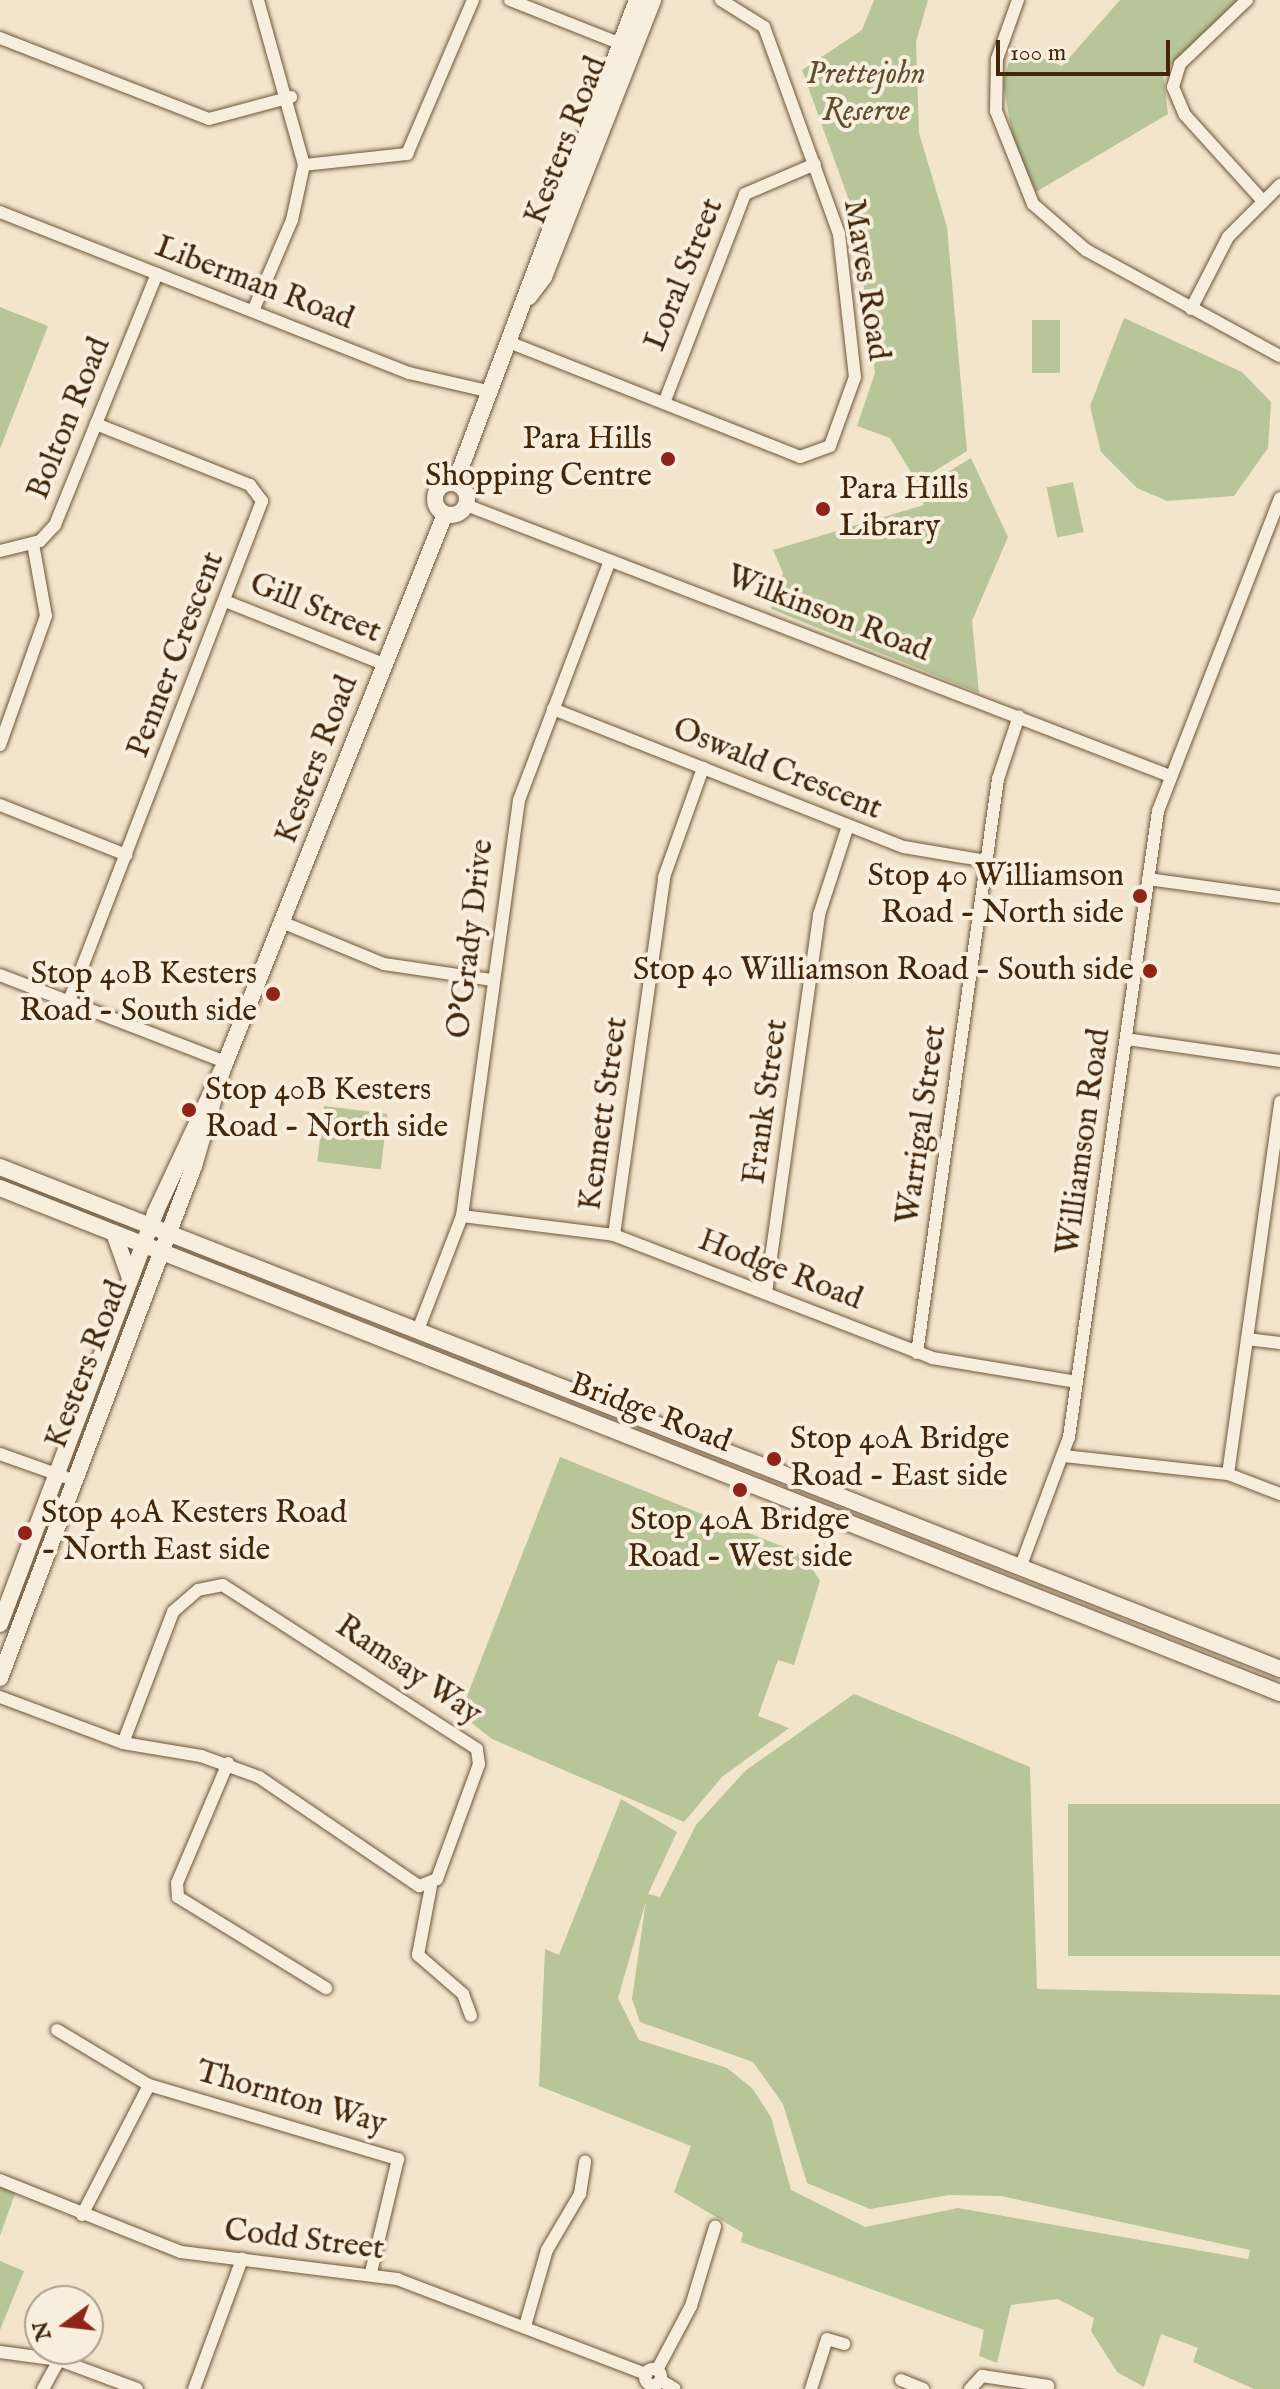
<!DOCTYPE html>
<html>
<head>
<meta charset="utf-8">
<style>
	body { margin:0 }
	#map { position:relative; width:1280px; height:2389px; overflow:hidden; background:#f2e5cc; font-family:"IM FELL English",serif }
	div>[style] { position:absolute }
	.green>* { inset:0; background:#b8c599; transform-origin:0 0 }
	.roads { filter:drop-shadow(0 0 2px #6e563a) drop-shadow(0 0 2px #6e563a) }
	.minor>* { height:12px; margin:-6px; padding:0 6px; transform-origin:6px; border-radius:6px; background:#f7eede }
	.minor>.ring { margin:-6px; padding:0; box-sizing:content-box; background:none; border:12px solid #f7eede; border-radius:50% }
	.secondary>* { height:16px; margin:-8px; padding:0 8px; transform-origin:8px; border-radius:8px; background:#f7eede }
	.secondary>.ring { margin:-8px; padding:0; box-sizing:content-box; background:none; border:16px solid #f7eede; border-radius:50% }
	.dots>* { width:22px; height:22px; translate:-50% -50%; box-sizing:border-box; border:4px solid #f7eede; border-radius:50% }
	span { translate:-50% -50%; white-space:nowrap; text-align:center; line-height:1.15; -webkit-text-stroke:8px #f7eede; paint-order:stroke }
	.park-label { font-size:32px; color:#604e2d; font-style:italic }
	.street-label { font-size:32px; color:#422709 }
	.poi-label { font-size:32px; color:#422709 }
	.right { translate:-100% -50%; text-align:right }
	.left { translate:0 -50%; text-align:left }
	.north { position:absolute; left:24px; top:2285px; width:80px; height:80px; box-sizing:border-box; background:#f7eede; border:2px solid #af9e89; border-radius:50%; rotate:255deg; font-size:22px; font-weight:700; line-height:32px; text-align:center; color:#422709 }
	.north::after { content:''; display:block; margin:auto; width:28px; height:36px; background:#8f2418; clip-path:polygon(50% 0,100% 100%,50% 72%,0 100%) }
	.scale { position:absolute; left:996px; top:40px; width:174px; height:36px; box-sizing:border-box; border:4px solid #422709; border-top:0; padding-left:10px; font-size:24px; line-height:28px; white-space:nowrap; color:#422709; -webkit-text-stroke:6px #f7eede; paint-order:stroke }
</style>
</head>
<body>
<div id="map">
	<div class="green">
		<i style="clip-path:polygon(874px 0,928px 0,916px 42px,919px 133px,947px 227px,967px 451px,917px 482px,890px 438px,857px 426px,875px 373px,855px 217px,802px 70px,862px 30px)"></i>
		<i style="clip-path:polygon(1120px 0,1241px 0,1163px 72px,1168px 114px,1036px 192px,1014px 145px,1003px 82px,1014px 46px,1062px 66px)"></i>
		<i style="clip-path:polygon(0 307px,48px 326px,0 449px)"></i>
		<i style="clip-path:polygon(1124px 318px,1242px 372px,1271px 402px,1268px 448px,1234px 496px,1167px 501px,1137px 488px,1101px 452px,1090px 406px)"></i>
		<i style="left:1032px;top:320px;width:28px;height:53px"></i>
		<i style="clip-path:polygon(971px 458px,1008px 537px,972px 621px,979px 693px,771px 609px,783px 573px,773px 550px,924px 505px,919px 490px)"></i>
		<i style="left:1073px;top:482px;width:51px;height:27px;rotate:78deg"></i>
		<i style="left:324px;top:1106px;width:64px;height:56px;rotate:7deg"></i>
		<i style="clip-path:polygon(560px 1457px,804px 1555px,820px 1581px,794px 1665px,778px 1660px,758px 1716px,789px 1728px,722px 1777px,684px 1822px,492px 1739px,460px 1714px)"></i>
		<i style="clip-path:polygon(evenodd,854px 1694px,1030px 1767px,1037px 1989px,1280px 1995px,1280px 2389px,1254px 2389px,1193px 2362px,1198px 2348px,1161px 2334px,1144px 2387px,1117px 2372px,1091px 2331px,1094px 2318px,1058px 2299px,1011px 2305px,997px 2363px,979px 2356px,984px 2330px,741px 2242px,743px 2233px,674px 2192px,691px 2146px,539px 2086px,545px 1949px,559px 1955px,621px 1799px,677px 1832px,648px 1894px,660px 1897px,696px 1825px,745px 1771px,854px 1694px,646px 1901px,632px 1999px,640px 2022px,753px 2062px,783px 2104px,807px 2183px,870px 2209px,949px 2195px,1001px 2196px,1250px 2250px,1248px 2259px,958px 2208px,865px 2227px,791px 2190px,771px 2117px,752px 2088px,727px 2068px,639px 2040px,618px 1998px,646px 1901px)"></i>
		<i style="left:1280px;top:1804px;width:152px;height:212px;rotate:90deg"></i>
		<i style="clip-path:polygon(0 2180px,17px 2188px,0 2236px)"></i>
		<i style="clip-path:polygon(0 2261px,24px 2271px,0 2330px)"></i>
	</div>
	<div class="roads">
		<div class="minor">
			<i style="left:510px;top:0;width:125px;rotate:21.6deg"></i>
			<i style="left:1018px;top:0;width:63px;rotate:109.6deg"></i>
			<i style="left:997px;top:59px;width:52px;rotate:91.1deg"></i>
			<i style="left:996px;top:111px;width:100px;rotate:68.3deg"></i>
			<i style="left:1033px;top:204px;width:70px;rotate:41deg"></i>
			<i style="left:1086px;top:250px;width:221px;rotate:28.7deg"></i>
			<i style="left:1247px;top:0;width:93px;rotate:136.3deg"></i>
			<i style="left:1180px;top:64px;width:24px;rotate:107deg"></i>
			<i style="left:1173px;top:87px;width:30px;rotate:67deg"></i>
			<i style="left:1185px;top:115px;width:116px;rotate:47.8deg"></i>
			<i style="left:0;top:38px;width:224px;rotate:21.2deg"></i>
			<i style="left:209px;top:119px;width:85px;rotate:-15deg"></i>
			<i style="left:304px;top:165px;width:104px;rotate:-6.1deg"></i>
			<i style="left:407px;top:154px;width:168px;rotate:-66.8deg"></i>
			<i style="left:0;top:212px;width:440px;rotate:21.5deg"></i>
			<i style="left:409px;top:373px;width:84px;rotate:13deg"></i>
			<i style="left:1191px;top:309px;width:81px;rotate:-62.8deg"></i>
			<i style="left:1228px;top:237px;width:74px;rotate:-45deg"></i>
			<i style="left:253px;top:311px;width:99px;rotate:-66.8deg"></i>
			<i style="left:292px;top:220px;width:56px;rotate:-77.7deg"></i>
			<i style="left:304px;top:165px;width:171px;rotate:-105.6deg"></i>
			<i style="left:511px;top:343px;width:311px;rotate:21.5deg"></i>
			<i style="left:800px;top:457px;width:32px;rotate:-20deg"></i>
			<i style="left:830px;top:446px;width:73px;rotate:-70.1deg"></i>
			<i style="left:855px;top:377px;width:144px;rotate:-96.4deg"></i>
			<i style="left:839px;top:234px;width:220px;rotate:-109.9deg"></i>
			<i style="left:764px;top:27px;width:51px;rotate:-147.9deg"></i>
			<i style="left:664px;top:403px;width:224px;rotate:-68.8deg"></i>
			<i style="left:745px;top:194px;width:76px;rotate:-23.2deg"></i>
			<i style="left:466px;top:505px;width:754px;rotate:21.05deg"></i>
			<i style="left:0;top:551px;width:41px;rotate:-14deg"></i>
			<i style="left:40px;top:541px;width:22px;rotate:-47deg"></i>
			<i style="left:55px;top:525px;width:271px;rotate:-67.9deg"></i>
			<i style="left:225px;top:601px;width:173px;rotate:21.7deg"></i>
			<i style="left:553px;top:709px;width:377px;rotate:21.5deg"></i>
			<i style="left:904px;top:847px;width:84px;rotate:9.6deg"></i>
			<i style="left:0;top:745px;width:137px;rotate:-70.4deg"></i>
			<i style="left:46px;top:616px;width:73px;rotate:-100.2deg"></i>
			<i style="left:0;top:805px;width:136px;rotate:21.6deg"></i>
			<i style="left:1148px;top:879px;width:133px;rotate:7.8deg"></i>
			<i style="left:284px;top:923px;width:108px;rotate:22.3deg"></i>
			<i style="left:384px;top:964px;width:110px;rotate:8.4deg"></i>
			<i style="left:0;top:975px;width:242px;rotate:21.1deg"></i>
			<i style="left:69px;top:1001px;width:536px;rotate:-68.89deg"></i>
			<i style="left:262px;top:501px;width:20px;rotate:-127deg"></i>
			<i style="left:250px;top:485px;width:166px;rotate:-158.4deg"></i>
			<i style="left:1126px;top:1039px;width:156px;rotate:8.1deg"></i>
			<i style="left:462px;top:1216px;width:153px;rotate:7.1deg"></i>
			<i style="left:614px;top:1235px;width:341px;rotate:21.1deg"></i>
			<i style="left:932px;top:1358px;width:147px;rotate:9.4deg"></i>
			<i style="left:614px;top:1235px;width:361px;rotate:-82deg"></i>
			<i style="left:664px;top:877px;width:116px;rotate:-70.3deg"></i>
			<i style="left:766px;top:1293px;width:382px;rotate:-82deg"></i>
			<i style="left:819px;top:915px;width:94px;rotate:-72deg"></i>
			<i style="left:418px;top:1330px;width:122px;rotate:-68.9deg"></i>
			<i style="left:462px;top:1216px;width:420px;rotate:-82.2deg"></i>
			<i style="left:519px;top:800px;width:256px;rotate:-69.2deg"></i>
			<i style="left:1247px;top:1339px;width:33px;rotate:7deg"></i>
			<i style="left:917px;top:1353px;width:580px;rotate:-81.97deg"></i>
			<i style="left:998px;top:779px;width:66px;rotate:-71.6deg"></i>
			<i style="left:0;top:1454px;width:69px;rotate:19.5deg"></i>
			<i style="left:1064px;top:1456px;width:165px;rotate:6.3deg"></i>
			<i style="left:1228px;top:1474px;width:56px;rotate:21deg"></i>
			<i style="left:1228px;top:1474px;width:376px;rotate:-82deg"></i>
			<i style="left:1020px;top:1568px;width:140px;rotate:-69.5deg"></i>
			<i style="left:1069px;top:1437px;width:632px;rotate:-81.91deg"></i>
			<i style="left:1158px;top:811px;width:336px;rotate:-68.7deg"></i>
			<i style="left:0;top:1697px;width:131px;rotate:20.5deg"></i>
			<i style="left:123px;top:1743px;width:79px;rotate:9.5deg"></i>
			<i style="left:201px;top:1756px;width:62px;rotate:19.9deg"></i>
			<i style="left:259px;top:1777px;width:194px;rotate:34.3deg"></i>
			<i style="left:419px;top:1886px;width:19px;rotate:-21deg"></i>
			<i style="left:437px;top:1879px;width:122px;rotate:-69.9deg"></i>
			<i style="left:479px;top:1764px;width:15px;rotate:-98deg"></i>
			<i style="left:477px;top:1749px;width:302px;rotate:-147.2deg"></i>
			<i style="left:223px;top:1585px;width:25px;rotate:169deg"></i>
			<i style="left:198px;top:1590px;width:33px;rotate:139deg"></i>
			<i style="left:173px;top:1612px;width:140px;rotate:110.9deg"></i>
			<i style="left:228px;top:1763px;width:130px;rotate:113deg"></i>
			<i style="left:177px;top:1883px;width:14px;rotate:86deg"></i>
			<i style="left:178px;top:1897px;width:174px;rotate:31.6deg"></i>
			<i style="left:431px;top:1886px;width:70px;rotate:100.7deg"></i>
			<i style="left:418px;top:1955px;width:60px;rotate:40.9deg"></i>
			<i style="left:463px;top:1994px;width:23px;rotate:70deg"></i>
			<i style="left:57px;top:2030px;width:107px;rotate:30.9deg"></i>
			<i style="left:149px;top:2085px;width:260px;rotate:16.6deg"></i>
			<i style="left:398px;top:2159px;width:116px;rotate:103.4deg"></i>
			<i style="left:0;top:2180px;width:195px;rotate:21.7deg"></i>
			<i style="left:181px;top:2252px;width:218px;rotate:7.1deg"></i>
			<i style="left:397px;top:2279px;width:267px;rotate:20.9deg"></i>
			<i style="left:82px;top:2215px;width:146px;rotate:-62.7deg"></i>
			<i style="left:525px;top:2326px;width:79px;rotate:-73.9deg"></i>
			<i style="left:547px;top:2250px;width:65px;rotate:-59.5deg"></i>
			<i style="left:580px;top:2194px;width:33px;rotate:-81deg"></i>
			<i style="left:0;top:2352px;width:60px;rotate:7.7deg"></i>
			<i style="left:59px;top:2360px;width:83px;rotate:20.4deg"></i>
			<i class="ring" style="left:645px;top:2369px;width:4px;height:4px"></i>
			<i style="left:657px;top:2370px;width:72px;rotate:-62deg"></i>
			<i style="left:691px;top:2306px;width:83px;rotate:-73.1deg"></i>
			<i style="left:660px;top:2380px;width:17px;rotate:31deg"></i>
			<i style="left:901px;top:2380px;width:24px;rotate:22deg"></i>
			<i style="left:43px;top:2389px;width:33px;rotate:-61deg"></i>
			<i style="left:194px;top:2389px;width:139px;rotate:-69.7deg"></i>
			<i style="left:811px;top:2389px;width:52px;rotate:-72.3deg"></i>
			<i style="left:827px;top:2339px;width:18px;rotate:16deg"></i>
			<i style="left:970px;top:2389px;width:18px;rotate:-47deg"></i>
			<i style="left:982px;top:2376px;width:67px;rotate:8.6deg"></i>
		</div>
		<div class="secondary">
			<i style="left:529px;top:297px;width:25px;rotate:-53deg"></i>
			<i style="left:544px;top:277px;width:298px;rotate:-68.5deg"></i>
			<i class="ring" style="left:435px;top:483px;width:16px;height:16px"></i>
			<i style="left:455px;top:483px;width:516px;rotate:-69.35deg"></i>
			<i style="left:0;top:1167px;width:1375px;rotate:21.41deg"></i>
			<i style="left:0;top:1188px;width:1376px;rotate:21.53deg"></i>
			<i style="left:114px;top:1233px;width:48px;rotate:70.4deg"></i>
			<i style="left:0;top:1624px;width:439px;rotate:-69.3deg"></i>
			<i style="left:155px;top:1213px;width:156px;rotate:-64.9deg"></i>
			<i style="left:0;top:1678px;width:548px;rotate:-69.25deg"></i>
			<i style="left:194px;top:1166px;width:99px;rotate:-73.6deg"></i>
			<i style="left:222px;top:1071px;width:600px;rotate:-68.18deg"></i>
		</div>
	</div>
	<div class="dots">
		<i style="left:668px;top:459px;background:#8f2418"></i>
		<i style="left:823px;top:509px;background:#8f2418"></i>
		<i style="left:1140px;top:896px;background:#8f2418"></i>
		<i style="left:1150px;top:971px;background:#8f2418"></i>
		<i style="left:273px;top:994px;background:#8f2418"></i>
		<i style="left:189px;top:1110px;background:#8f2418"></i>
		<i style="left:774px;top:1459px;background:#8f2418"></i>
		<i style="left:740px;top:1490px;background:#8f2418"></i>
		<i style="left:25px;top:1533px;background:#8f2418"></i>
	</div>
	<div class="park-label">
		<span style="left:866px;top:94px">Prettejohn<br>Reserve</span>
	</div>
	<div class="street-label">
		<span style="left:567px;top:141px;rotate:-69deg">Kesters Road</span>
		<span style="left:685px;top:275px;rotate:-68deg">Loral Street</span>
		<span style="left:865px;top:280px;rotate:81deg">Maves Road</span>
		<span style="left:254px;top:284px;rotate:21deg">Liberman Road</span>
		<span style="left:70px;top:419px;rotate:-68deg">Bolton Road</span>
		<span style="left:315px;top:609px;rotate:22deg">Gill Street</span>
		<span style="left:828px;top:615px;rotate:21deg">Wilkinson Road</span>
		<span style="left:177px;top:655px;rotate:-69deg">Penner Crescent</span>
		<span style="left:318px;top:760px;rotate:-69deg">Kesters Road</span>
		<span style="left:777px;top:770px;rotate:22deg">Oswald Crescent</span>
		<span style="left:472px;top:939px;rotate:-83deg">O'Grady Drive</span>
		<span style="left:767px;top:1102px;rotate:-82deg">Frank Street</span>
		<span style="left:605px;top:1114px;rotate:-82deg">Kennett Street</span>
		<span style="left:923px;top:1125px;rotate:-82deg">Warrigal Street</span>
		<span style="left:1085px;top:1142px;rotate:-82deg">Williamson Road</span>
		<span style="left:780px;top:1271px;rotate:21deg">Hodge Road</span>
		<span style="left:88px;top:1365px;rotate:-69deg">Kesters Road</span>
		<span style="left:650px;top:1414px;rotate:21deg">Bridge Road</span>
		<span style="left:408px;top:1671px;rotate:34deg">Ramsay Way</span>
		<span style="left:291px;top:2099px;rotate:16deg">Thornton Way</span>
		<span style="left:304px;top:2241px;rotate:7deg">Codd Street</span>
	</div>
	<div class="poi-label">
		<span class="right" style="left:652px;top:459px">Para Hills<br>Shopping Centre</span>
		<span class="left" style="left:839px;top:509px">Para Hills<br>Library</span>
		<span class="right" style="left:1124px;top:896px">Stop 40 Williamson<br>Road - North side</span>
		<span class="right" style="left:1134px;top:971px">Stop 40 Williamson Road - South side</span>
		<span class="right" style="left:257px;top:994px">Stop 40B Kesters<br>Road - South side</span>
		<span class="left" style="left:205px;top:1110px">Stop 40B Kesters<br>Road - North side</span>
		<span class="left" style="left:790px;top:1459px">Stop 40A Bridge<br>Road - East side</span>
		<span class="left" style="left:41px;top:1533px">Stop 40A Kesters Road<br>- North East side</span>
		<span style="left:740px;top:1540px">Stop 40A Bridge<br>Road - West side</span>
	</div>
	<div class="north">N</div>
	<div class="scale">100 m</div>
</div>
</body>
</html>
